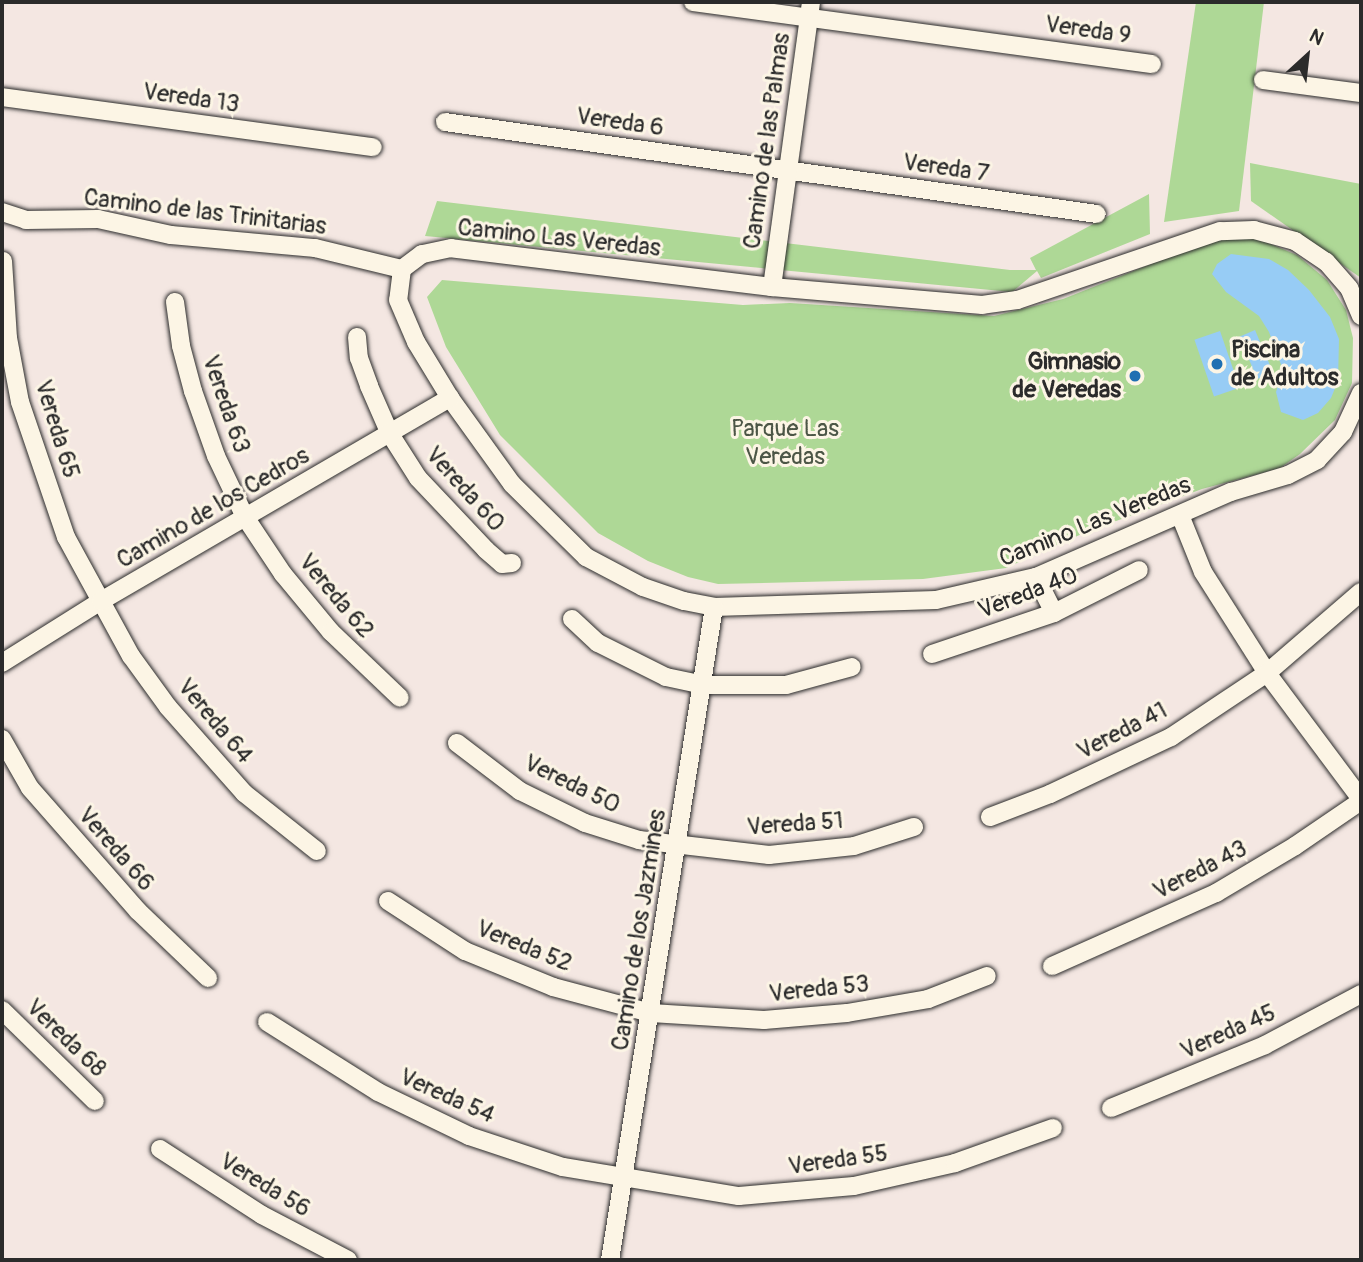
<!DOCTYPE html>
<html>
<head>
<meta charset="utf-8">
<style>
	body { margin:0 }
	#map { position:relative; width:1363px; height:1262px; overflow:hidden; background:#f4e7e2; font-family:Pangolin,sans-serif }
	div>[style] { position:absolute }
	.green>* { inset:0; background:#aed896 }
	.water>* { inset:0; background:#97ccf5; transform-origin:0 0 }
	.roads { filter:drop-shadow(0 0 2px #2b2b2b) drop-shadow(0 0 2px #2b2b2b) }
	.street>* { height:18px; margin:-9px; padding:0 9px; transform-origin:9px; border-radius:9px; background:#fcf5e5 }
	.dots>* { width:19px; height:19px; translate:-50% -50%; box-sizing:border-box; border:4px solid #fcf5e5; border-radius:50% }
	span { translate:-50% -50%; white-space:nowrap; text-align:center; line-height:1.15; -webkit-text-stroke:6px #fcf5e5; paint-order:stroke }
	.street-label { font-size:24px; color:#2b2b2b }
	.poi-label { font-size:24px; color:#2b2b2b; font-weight:700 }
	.left { translate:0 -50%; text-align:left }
	.right { translate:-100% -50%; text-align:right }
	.park-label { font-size:24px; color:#4c5646 }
	.frame { position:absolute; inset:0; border:4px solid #2b2b2b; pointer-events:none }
	.north { position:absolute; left:1272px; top:21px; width:70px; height:70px; -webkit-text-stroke:5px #fcf5e5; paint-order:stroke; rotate:27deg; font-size:19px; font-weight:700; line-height:28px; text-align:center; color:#2b2b2b }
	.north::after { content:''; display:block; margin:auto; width:24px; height:32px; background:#2b2b2b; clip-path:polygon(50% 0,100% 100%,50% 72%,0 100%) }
</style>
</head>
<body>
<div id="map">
	<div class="green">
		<i style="clip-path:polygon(1196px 2px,1264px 2px,1239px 211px,1164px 222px)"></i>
		<i style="clip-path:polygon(1250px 163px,1361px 184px,1361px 278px,1251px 201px)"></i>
		<i style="clip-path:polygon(1149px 194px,1150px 234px,1041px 278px,1037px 271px,1012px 292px,425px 236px,437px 201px,1010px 270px,1036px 270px,1030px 258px)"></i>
		<i style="clip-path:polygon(1214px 239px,1259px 239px,1297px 255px,1327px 280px,1346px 310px,1353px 338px,1352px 383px,1335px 420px,1300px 454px,1280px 468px,1202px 489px,1084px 533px,1006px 568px,923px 579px,718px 584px,688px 577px,648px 561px,598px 533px,500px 435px,446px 347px,427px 297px,442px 280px,743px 305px,790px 303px,994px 316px,1063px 299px)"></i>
	</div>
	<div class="water">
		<i style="clip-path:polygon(1231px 254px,1269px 259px,1288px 270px,1309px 290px,1330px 317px,1339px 339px,1338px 381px,1331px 398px,1318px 413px,1303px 420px,1281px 412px,1276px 392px,1283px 370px,1269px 332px,1259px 316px,1226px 292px,1212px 274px,1217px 264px)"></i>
		<i style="left:1255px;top:330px;width:46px;height:17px;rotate:67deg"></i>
		<i style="left:1220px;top:331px;width:60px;height:27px;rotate:71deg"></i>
	</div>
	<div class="roads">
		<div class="street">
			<i style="left:693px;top:2px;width:463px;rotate:7.7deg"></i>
			<i style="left:1263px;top:80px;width:99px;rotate:7.6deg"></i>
			<i style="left:2px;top:97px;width:374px;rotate:7.7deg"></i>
			<i style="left:445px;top:122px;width:658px;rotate:8.03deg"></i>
			<i style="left:2px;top:212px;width:25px;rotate:18deg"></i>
			<i style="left:26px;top:220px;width:72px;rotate:-0.8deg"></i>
			<i style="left:98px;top:219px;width:75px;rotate:12.4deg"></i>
			<i style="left:171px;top:235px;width:145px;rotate:5.2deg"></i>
			<i style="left:315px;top:248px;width:89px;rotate:13.6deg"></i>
			<i style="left:3px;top:261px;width:77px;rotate:86.3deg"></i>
			<i style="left:8px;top:338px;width:65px;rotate:79.4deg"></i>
			<i style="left:20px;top:402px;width:143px;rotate:71.2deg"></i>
			<i style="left:66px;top:537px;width:136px;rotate:61.4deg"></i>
			<i style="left:131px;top:656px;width:63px;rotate:54deg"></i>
			<i style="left:168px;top:707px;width:115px;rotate:48.5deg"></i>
			<i style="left:244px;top:793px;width:93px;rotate:38.5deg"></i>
			<i style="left:772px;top:287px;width:288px;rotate:-82.2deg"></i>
			<i style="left:175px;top:302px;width:44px;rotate:82.2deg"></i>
			<i style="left:181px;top:346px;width:47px;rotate:75.1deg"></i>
			<i style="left:193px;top:391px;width:69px;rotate:70.5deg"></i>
			<i style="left:216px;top:456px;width:68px;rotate:64.6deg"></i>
			<i style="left:245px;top:517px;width:69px;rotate:56.3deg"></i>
			<i style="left:283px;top:574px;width:75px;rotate:50.4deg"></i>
			<i style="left:331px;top:632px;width:95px;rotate:43.7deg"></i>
			<i style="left:1361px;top:316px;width:30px;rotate:-113deg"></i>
			<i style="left:1349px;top:288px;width:35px;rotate:-131deg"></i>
			<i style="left:1326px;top:262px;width:37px;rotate:-146deg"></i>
			<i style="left:1295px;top:241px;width:42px;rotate:-165deg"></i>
			<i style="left:1254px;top:230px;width:34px;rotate:178deg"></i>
			<i style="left:1220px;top:231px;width:214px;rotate:161.2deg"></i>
			<i style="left:1017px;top:300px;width:35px;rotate:172deg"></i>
			<i style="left:982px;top:305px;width:211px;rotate:-175.1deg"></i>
			<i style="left:772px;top:287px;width:323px;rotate:-173.1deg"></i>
			<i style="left:451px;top:248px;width:30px;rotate:168deg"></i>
			<i style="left:422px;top:254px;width:25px;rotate:143deg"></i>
			<i style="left:402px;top:269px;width:31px;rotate:97deg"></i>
			<i style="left:398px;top:300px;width:46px;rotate:66.8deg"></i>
			<i style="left:416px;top:342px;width:66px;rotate:58.7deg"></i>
			<i style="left:450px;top:398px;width:106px;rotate:54.2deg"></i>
			<i style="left:512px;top:484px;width:104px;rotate:44.6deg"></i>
			<i style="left:586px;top:557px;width:64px;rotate:27.8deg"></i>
			<i style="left:643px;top:587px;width:43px;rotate:18.9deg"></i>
			<i style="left:684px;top:601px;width:31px;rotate:11deg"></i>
			<i style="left:714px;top:607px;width:222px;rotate:-1.8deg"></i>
			<i style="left:936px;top:600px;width:103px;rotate:-13deg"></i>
			<i style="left:1036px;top:577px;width:213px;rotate:-23.6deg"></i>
			<i style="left:1231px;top:492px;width:59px;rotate:-16.6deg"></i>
			<i style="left:1288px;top:475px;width:33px;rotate:-27deg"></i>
			<i style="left:1317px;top:460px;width:38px;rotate:-47deg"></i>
			<i style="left:1343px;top:432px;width:43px;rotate:-65.2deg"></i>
			<i style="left:357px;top:337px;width:21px;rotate:85deg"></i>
			<i style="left:359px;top:358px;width:30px;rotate:70deg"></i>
			<i style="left:369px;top:386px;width:52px;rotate:66.4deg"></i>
			<i style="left:390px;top:434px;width:52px;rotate:57.5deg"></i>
			<i style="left:418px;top:478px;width:99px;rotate:46.6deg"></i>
			<i style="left:486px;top:550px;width:21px;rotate:41deg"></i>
			<i style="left:502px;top:564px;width:10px;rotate:-6deg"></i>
			<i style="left:1180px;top:515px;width:61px;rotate:68deg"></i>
			<i style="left:1203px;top:572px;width:120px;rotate:57.6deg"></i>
			<i style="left:1267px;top:673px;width:157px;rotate:53.3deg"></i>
			<i style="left:1036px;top:577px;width:40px;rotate:63.4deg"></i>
			<i style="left:572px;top:619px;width:35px;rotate:43deg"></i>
			<i style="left:598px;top:643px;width:76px;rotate:26.6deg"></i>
			<i style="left:666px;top:677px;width:38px;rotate:12deg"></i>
			<i style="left:703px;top:685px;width:83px"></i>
			<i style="left:786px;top:685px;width:68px;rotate:-15.3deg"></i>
			<i style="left:932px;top:654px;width:129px;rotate:-18.6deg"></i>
			<i style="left:1054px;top:613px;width:95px;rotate:-26.8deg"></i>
			<i style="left:2px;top:663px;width:117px;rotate:-32.1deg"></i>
			<i style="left:101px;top:601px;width:404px;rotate:-30.2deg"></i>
			<i style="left:2px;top:739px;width:56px;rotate:60.3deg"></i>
			<i style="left:30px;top:788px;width:164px;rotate:48.7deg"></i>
			<i style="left:138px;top:911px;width:97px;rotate:43.7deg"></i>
			<i style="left:457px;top:743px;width:79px;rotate:37.3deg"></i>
			<i style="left:520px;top:791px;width:72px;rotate:26.2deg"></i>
			<i style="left:585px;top:823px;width:57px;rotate:17.5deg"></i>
			<i style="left:639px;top:840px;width:131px;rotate:6.6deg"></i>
			<i style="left:769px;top:855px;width:85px;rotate:-6deg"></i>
			<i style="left:854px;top:846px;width:63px;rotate:-17.6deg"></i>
			<i style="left:990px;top:817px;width:64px;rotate:-21deg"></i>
			<i style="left:1050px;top:794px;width:134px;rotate:-25.2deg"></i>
			<i style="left:1171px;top:737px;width:115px;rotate:-33.7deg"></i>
			<i style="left:1267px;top:673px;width:124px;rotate:-40.8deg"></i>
			<i style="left:388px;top:901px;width:92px;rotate:33deg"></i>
			<i style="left:465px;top:951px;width:95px;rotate:22.2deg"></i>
			<i style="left:553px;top:987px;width:101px;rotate:14.9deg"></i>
			<i style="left:651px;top:1013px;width:113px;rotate:3.5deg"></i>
			<i style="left:764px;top:1020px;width:83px;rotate:-4.8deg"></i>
			<i style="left:847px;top:1013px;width:82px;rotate:-9.8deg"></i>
			<i style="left:928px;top:999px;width:63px;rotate:-21.3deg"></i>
			<i style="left:1052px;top:966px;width:180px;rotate:-24deg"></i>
			<i style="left:1216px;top:893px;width:92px;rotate:-30.7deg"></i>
			<i style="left:1295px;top:846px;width:80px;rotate:-34.3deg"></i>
			<i style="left:2px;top:1010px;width:130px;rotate:44.4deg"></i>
			<i style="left:267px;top:1022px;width:131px;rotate:32.2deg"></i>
			<i style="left:378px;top:1092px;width:101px;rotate:25.8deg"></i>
			<i style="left:469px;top:1136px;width:99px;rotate:18.3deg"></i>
			<i style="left:563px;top:1167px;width:178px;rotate:9.4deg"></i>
			<i style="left:739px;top:1196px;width:115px;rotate:-5deg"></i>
			<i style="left:854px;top:1186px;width:104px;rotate:-12.8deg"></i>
			<i style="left:955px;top:1163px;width:104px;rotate:-19.7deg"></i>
			<i style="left:1111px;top:1108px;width:166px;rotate:-22.2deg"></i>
			<i style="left:1265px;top:1045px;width:109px;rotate:-28deg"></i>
			<i style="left:160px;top:1149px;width:121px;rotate:32.9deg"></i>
			<i style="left:262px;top:1215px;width:97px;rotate:27.6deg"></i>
			<i style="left:610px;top:1260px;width:661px;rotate:-80.95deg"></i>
		</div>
	</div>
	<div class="dots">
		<i style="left:1217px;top:364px;background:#1f6fb2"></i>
		<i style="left:1135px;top:376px;background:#1f6fb2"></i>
	</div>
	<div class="street-label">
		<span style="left:1088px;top:30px;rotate:8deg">Vereda 9</span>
		<span style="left:191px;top:98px;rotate:8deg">Vereda 13</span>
		<span style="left:620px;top:122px;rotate:8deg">Vereda 6</span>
		<span style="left:767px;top:141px;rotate:-82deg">Camino de las Palmas</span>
		<span style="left:946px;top:168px;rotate:8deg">Vereda 7</span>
		<span style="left:205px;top:212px;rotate:7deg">Camino de las Trinitarias</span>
		<span style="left:559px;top:238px;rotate:6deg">Camino Las Veredas</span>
		<span style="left:226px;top:404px;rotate:71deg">Vereda 63</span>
		<span style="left:57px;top:429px;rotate:73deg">Vereda 65</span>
		<span style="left:465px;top:489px;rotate:48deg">Vereda 60</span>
		<span style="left:213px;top:508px;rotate:-30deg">Camino de los Cedros</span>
		<span style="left:1095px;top:522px;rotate:-22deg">Camino Las Veredas</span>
		<span style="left:1028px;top:593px;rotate:-21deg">Vereda 40</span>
		<span style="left:336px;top:596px;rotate:50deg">Vereda 62</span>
		<span style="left:215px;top:721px;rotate:50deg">Vereda 64</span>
		<span style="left:1122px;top:731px;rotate:-27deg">Vereda 41</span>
		<span style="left:572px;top:784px;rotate:26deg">Vereda 50</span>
		<span style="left:795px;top:824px;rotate:-4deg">Vereda 51</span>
		<span style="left:116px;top:849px;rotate:49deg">Vereda 66</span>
		<span style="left:1200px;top:870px;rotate:-27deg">Vereda 43</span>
		<span style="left:639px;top:930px;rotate:-81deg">Camino de los Jazmines</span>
		<span style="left:524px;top:946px;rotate:22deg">Vereda 52</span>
		<span style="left:819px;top:989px;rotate:-6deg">Vereda 53</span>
		<span style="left:1228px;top:1032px;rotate:-24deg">Vereda 45</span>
		<span style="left:66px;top:1038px;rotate:44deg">Vereda 68</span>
		<span style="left:447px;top:1096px;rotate:24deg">Vereda 54</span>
		<span style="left:838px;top:1160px;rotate:-8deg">Vereda 55</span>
		<span style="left:265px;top:1185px;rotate:31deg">Vereda 56</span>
	</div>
	<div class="poi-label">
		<span class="left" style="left:1231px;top:364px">Piscina<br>de Adultos</span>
		<span class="right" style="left:1121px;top:376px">Gimnasio<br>de Veredas</span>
	</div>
	<div class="park-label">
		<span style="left:785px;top:443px">Parque Las<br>Veredas</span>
	</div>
	<div class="frame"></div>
	<div class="north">N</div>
</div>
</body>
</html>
